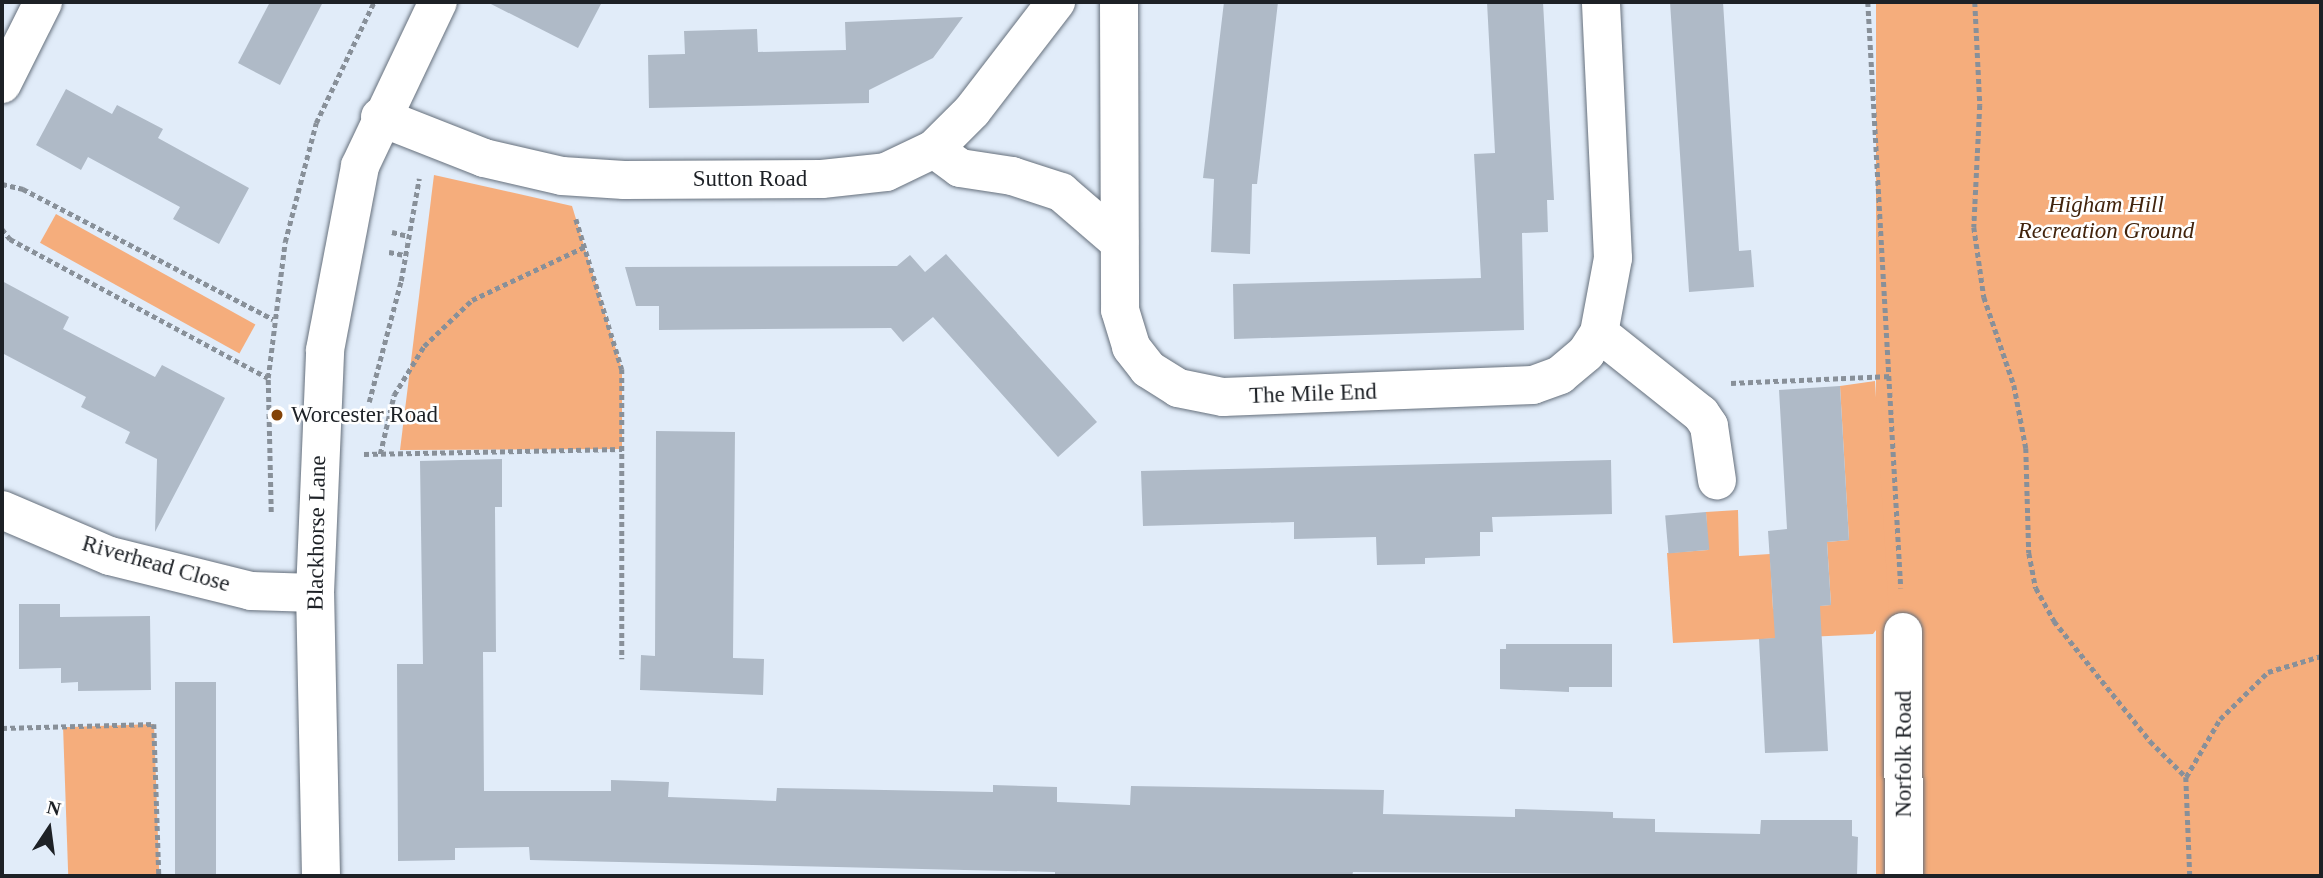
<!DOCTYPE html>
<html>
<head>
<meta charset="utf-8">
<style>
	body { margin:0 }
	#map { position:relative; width:2323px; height:878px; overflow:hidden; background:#e1ecf9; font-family:Georgia,serif }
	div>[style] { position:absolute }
	.green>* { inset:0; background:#f5ad7c; transform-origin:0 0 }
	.building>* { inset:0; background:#afbac7; transform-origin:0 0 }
	.path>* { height:4.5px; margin-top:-2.25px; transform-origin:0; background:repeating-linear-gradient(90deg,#889099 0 5px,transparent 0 8.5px) }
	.roads { filter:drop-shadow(0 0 2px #66707c) drop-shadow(0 0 2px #66707c) }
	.minor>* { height:38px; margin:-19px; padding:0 19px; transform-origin:19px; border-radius:19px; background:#fff }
	.secondary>* { height:38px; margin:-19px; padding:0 19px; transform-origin:19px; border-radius:19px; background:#fff }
	.dots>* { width:19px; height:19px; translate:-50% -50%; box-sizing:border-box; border:4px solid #fff; border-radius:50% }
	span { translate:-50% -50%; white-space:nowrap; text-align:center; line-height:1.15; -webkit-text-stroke:5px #fff; paint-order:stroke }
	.street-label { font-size:23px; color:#1d2126 }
	.park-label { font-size:23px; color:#42240d; font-style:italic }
	.poi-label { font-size:23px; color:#1d2126 }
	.left { translate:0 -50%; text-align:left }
	.frame { position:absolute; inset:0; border:4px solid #1d2126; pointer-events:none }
	.north { position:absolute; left:14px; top:794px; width:70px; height:70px; -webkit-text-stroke:5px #fff; paint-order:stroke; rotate:13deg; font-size:19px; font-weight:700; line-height:28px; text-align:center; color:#1d2126 }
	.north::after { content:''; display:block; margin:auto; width:24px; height:32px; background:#1d2126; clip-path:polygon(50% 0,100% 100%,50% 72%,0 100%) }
</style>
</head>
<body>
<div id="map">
	<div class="green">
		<i style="left:1876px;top:2px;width:445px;height:876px"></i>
		<i style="clip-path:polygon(434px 175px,572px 206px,622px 369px,622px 449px,400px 450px)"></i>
		<i style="left:56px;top:214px;width:228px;height:33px;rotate:29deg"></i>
		<i style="clip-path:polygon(1875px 381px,1889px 613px,1873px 634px,1673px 643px,1667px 553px,1708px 550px,1706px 512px,1738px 510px,1739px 556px,1770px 554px,1773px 609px,1831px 605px,1827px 542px,1849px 540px,1840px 386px)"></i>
		<i style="left:154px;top:724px;width:152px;height:91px;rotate:88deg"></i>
	</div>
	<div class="building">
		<i style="clip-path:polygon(270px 2px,323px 2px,280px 85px,238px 63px)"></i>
		<i style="clip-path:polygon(487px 2px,602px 2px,578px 48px)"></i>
		<i style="clip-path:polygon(1224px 2px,1278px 2px,1257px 184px,1252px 184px,1250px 254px,1211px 252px,1214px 179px,1203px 178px)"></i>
		<i style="clip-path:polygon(1487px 2px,1543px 2px,1554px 200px,1547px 200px,1548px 232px,1522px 233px,1524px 330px,1234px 339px,1233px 284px,1481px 278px,1474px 154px,1495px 153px)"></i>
		<i style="clip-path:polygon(1670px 2px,1723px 2px,1739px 251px,1751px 250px,1754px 287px,1689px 292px)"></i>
		<i style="clip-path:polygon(963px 17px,933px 58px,869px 90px,869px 103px,649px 108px,648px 55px,685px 54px,684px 31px,757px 29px,758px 52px,846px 50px,845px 22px)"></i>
		<i style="clip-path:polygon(66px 89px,112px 114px,117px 105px,163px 129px,158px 138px,249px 188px,219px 244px,173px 219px,180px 207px,88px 157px,81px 170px,36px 145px)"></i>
		<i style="clip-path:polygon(946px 254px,1097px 422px,1058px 457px,933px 317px,903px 342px,891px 328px,659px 330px,659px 306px,636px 306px,625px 267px,897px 266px,910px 255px,925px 272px)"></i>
		<i style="clip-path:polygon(2px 281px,69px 317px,63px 329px,155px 377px,162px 365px,225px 398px,155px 532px,157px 459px,125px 443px,130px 432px,81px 407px,86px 397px,2px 353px)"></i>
		<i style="clip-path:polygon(1840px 386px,1849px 540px,1827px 542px,1831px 605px,1820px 606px,1828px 751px,1765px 753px,1759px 639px,1775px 638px,1768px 531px,1787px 529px,1779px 390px)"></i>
		<i style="clip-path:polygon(656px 431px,735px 432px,733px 658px,764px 659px,763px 695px,640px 690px,641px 655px,655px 656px)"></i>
		<i style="clip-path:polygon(502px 459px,502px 507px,495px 507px,496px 652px,483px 652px,484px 791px,611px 791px,611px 780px,669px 782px,668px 797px,776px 801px,777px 788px,993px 792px,993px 785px,1057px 787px,1057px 802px,1130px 805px,1131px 786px,1384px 790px,1383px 814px,1515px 817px,1515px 809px,1613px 812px,1613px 818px,1655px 819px,1655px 832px,1760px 834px,1761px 820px,1852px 820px,1852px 836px,1858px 837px,1857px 876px,1353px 872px,1352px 876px,1055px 876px,1055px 872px,530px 860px,529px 847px,455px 848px,455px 860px,398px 861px,397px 664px,423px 664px,420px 461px)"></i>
		<i style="clip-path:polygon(1611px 460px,1612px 514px,1492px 517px,1493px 532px,1480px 532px,1480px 556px,1425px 558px,1425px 564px,1377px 565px,1376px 537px,1294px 539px,1294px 522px,1143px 526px,1141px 471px)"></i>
		<i style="left:1706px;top:512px;width:38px;height:41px;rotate:85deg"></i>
		<i style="clip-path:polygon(19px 604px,60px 604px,60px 617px,150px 616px,151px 690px,78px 691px,78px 682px,61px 683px,61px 668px,19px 669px)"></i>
		<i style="clip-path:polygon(1506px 644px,1612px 644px,1612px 687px,1569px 687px,1569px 692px,1500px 689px,1500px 649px,1506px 649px)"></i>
		<i style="left:175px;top:682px;width:41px;height:194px"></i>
	</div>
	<div class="path">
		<i style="left:1868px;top:2px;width:587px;rotate:86.78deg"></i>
		<i style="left:1975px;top:2px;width:103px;rotate:87.2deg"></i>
		<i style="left:1980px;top:105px;width:122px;rotate:92.8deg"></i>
		<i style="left:1974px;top:227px;width:71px;rotate:81.9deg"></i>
		<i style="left:1984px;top:297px;width:93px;rotate:71.2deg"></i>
		<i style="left:2014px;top:385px;width:64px;rotate:79.2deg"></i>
		<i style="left:2026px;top:448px;width:105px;rotate:88.4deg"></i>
		<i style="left:2029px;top:553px;width:36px;rotate:79deg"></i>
		<i style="left:2036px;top:588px;width:38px;rotate:61deg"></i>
		<i style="left:2054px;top:621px;width:154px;rotate:51.3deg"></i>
		<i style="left:2150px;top:741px;width:51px;rotate:45deg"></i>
		<i style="left:2186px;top:777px;width:99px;rotate:87.7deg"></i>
		<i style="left:2px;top:184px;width:22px;rotate:13deg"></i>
		<i style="left:23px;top:189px;width:282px;rotate:27.5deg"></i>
		<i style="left:576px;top:219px;width:157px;rotate:73deg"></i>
		<i style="left:622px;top:369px;width:290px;rotate:90deg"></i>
		<i style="left:2px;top:229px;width:13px;rotate:51deg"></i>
		<i style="left:10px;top:239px;width:293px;rotate:28.3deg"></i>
		<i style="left:392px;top:232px;width:16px;rotate:14deg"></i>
		<i style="left:389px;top:252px;width:16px;rotate:11deg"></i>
		<i style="left:1731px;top:383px;width:160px;rotate:-2.5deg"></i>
		<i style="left:369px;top:402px;width:125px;rotate:-75.2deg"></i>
		<i style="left:401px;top:281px;width:104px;rotate:-80deg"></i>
		<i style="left:364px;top:454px;width:258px;rotate:-1.1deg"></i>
		<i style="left:380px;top:454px;width:61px;rotate:-76.7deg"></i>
		<i style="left:394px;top:395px;width:57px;rotate:-58.5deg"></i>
		<i style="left:424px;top:346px;width:66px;rotate:-43.8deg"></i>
		<i style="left:472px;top:300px;width:124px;rotate:-25.3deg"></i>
		<i style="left:271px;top:512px;width:134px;rotate:-91.3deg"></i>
		<i style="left:268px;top:378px;width:137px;rotate:-82.9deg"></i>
		<i style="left:285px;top:242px;width:123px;rotate:-75.4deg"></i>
		<i style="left:316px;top:123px;width:134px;rotate:-64.4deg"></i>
		<i style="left:2px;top:728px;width:152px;rotate:-1.5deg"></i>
		<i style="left:154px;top:724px;width:152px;rotate:88.1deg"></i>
		<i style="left:2186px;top:777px;width:67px;rotate:-59.6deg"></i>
		<i style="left:2220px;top:719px;width:67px;rotate:-44.4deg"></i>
		<i style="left:2268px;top:672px;width:55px;rotate:-16.8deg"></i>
	</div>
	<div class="roads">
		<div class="minor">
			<i style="left:1119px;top:2px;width:308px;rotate:89.8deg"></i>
			<i style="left:1120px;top:310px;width:39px;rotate:73deg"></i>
			<i style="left:1131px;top:347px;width:28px;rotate:52deg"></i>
			<i style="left:1148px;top:369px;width:36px;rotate:32deg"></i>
			<i style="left:1178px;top:388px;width:46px;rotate:11.3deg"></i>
			<i style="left:1223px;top:397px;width:310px;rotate:-2.2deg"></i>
			<i style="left:1533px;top:385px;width:29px;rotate:-20deg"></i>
			<i style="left:1560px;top:375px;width:34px;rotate:-40deg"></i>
			<i style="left:1586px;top:353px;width:24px;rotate:-57deg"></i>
			<i style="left:1599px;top:333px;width:76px;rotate:-79.4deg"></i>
			<i style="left:1613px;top:258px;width:256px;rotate:-92.7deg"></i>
			<i style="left:2px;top:84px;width:92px;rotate:-63.4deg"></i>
			<i style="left:380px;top:117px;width:112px;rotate:21.5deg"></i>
			<i style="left:484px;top:158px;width:80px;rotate:13deg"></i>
			<i style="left:562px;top:176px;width:62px;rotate:3.7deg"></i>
			<i style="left:624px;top:180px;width:198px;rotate:-0.3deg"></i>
			<i style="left:822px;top:179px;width:64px;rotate:-6.2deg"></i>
			<i style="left:886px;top:172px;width:53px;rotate:-25.6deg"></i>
			<i style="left:934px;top:149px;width:54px;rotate:-45deg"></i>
			<i style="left:972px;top:111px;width:138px;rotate:-52.4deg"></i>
			<i style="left:934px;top:149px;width:32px;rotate:36deg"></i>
			<i style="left:960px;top:168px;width:53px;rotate:8.7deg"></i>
			<i style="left:1012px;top:176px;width:52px;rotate:18.1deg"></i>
			<i style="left:1061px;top:192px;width:77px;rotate:40.8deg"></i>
			<i style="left:1599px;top:333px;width:130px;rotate:38.5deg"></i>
			<i style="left:1701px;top:414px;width:14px;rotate:56deg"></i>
			<i style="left:1709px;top:426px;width:55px;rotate:81.6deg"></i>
			<i style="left:2px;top:510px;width:117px;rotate:23.1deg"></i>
			<i style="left:110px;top:556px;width:145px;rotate:13.9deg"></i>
			<i style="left:251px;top:591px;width:64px;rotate:1.8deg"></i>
			<i style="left:1903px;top:632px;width:244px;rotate:89.8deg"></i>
		</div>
		<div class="secondary">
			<i style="left:321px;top:876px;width:283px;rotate:-91.2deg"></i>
			<i style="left:315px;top:593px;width:243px;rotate:-87.6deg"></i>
			<i style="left:325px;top:350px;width:187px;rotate:-79.2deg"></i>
			<i style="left:360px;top:166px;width:182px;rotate:-64.6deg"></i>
		</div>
	</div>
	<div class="dots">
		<i style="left:277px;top:415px;background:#834308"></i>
	</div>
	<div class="street-label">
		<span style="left:750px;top:179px">Sutton Road</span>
		<span style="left:1313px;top:394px;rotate:-2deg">The Mile End</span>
		<span style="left:317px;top:533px;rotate:-89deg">Blackhorse Lane</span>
		<span style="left:156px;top:564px;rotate:16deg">Riverhead Close</span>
		<span style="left:1904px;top:754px;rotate:-90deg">Norfolk Road</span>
	</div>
	<div class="park-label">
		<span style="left:2106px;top:218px">Higham Hill<br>Recreation Ground</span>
	</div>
	<div class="poi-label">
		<span class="left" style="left:291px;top:415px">Worcester Road</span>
	</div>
	<div class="frame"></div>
	<div class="north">N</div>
</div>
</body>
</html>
